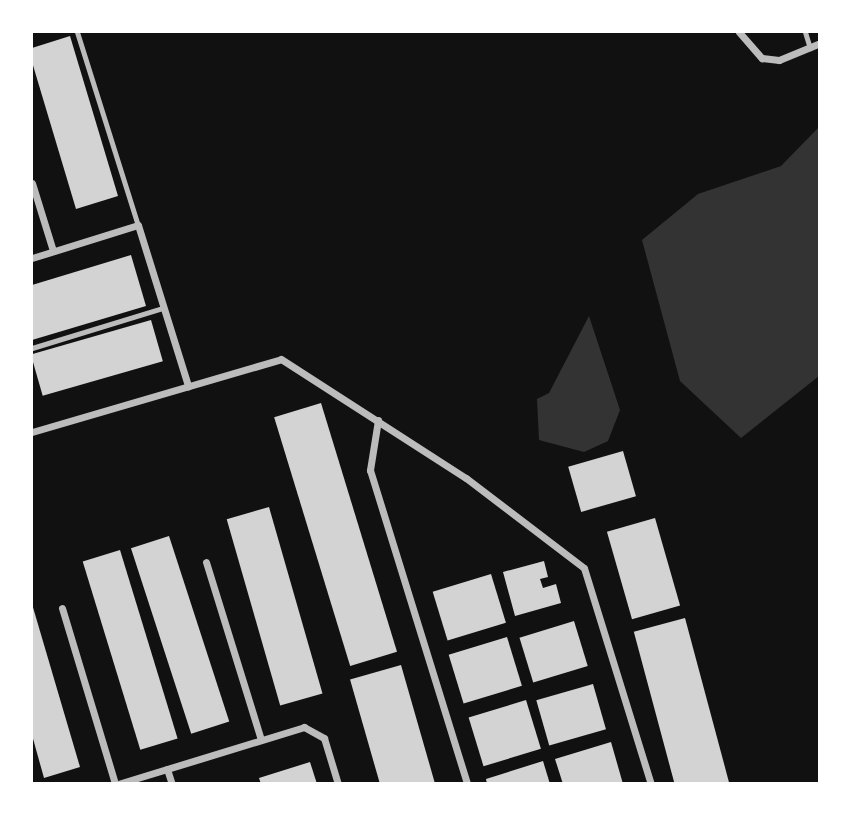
<!DOCTYPE html>
<html>
<head>
<meta charset="utf-8">
<style>
	body { margin:0 }
	#map { position:relative; width:851px; height:815px; overflow:hidden; background:#111; font-family:"Sofia Sans Condensed",sans-serif }
	div>[style] { position:absolute }
	.water>* { inset:0; background:#333 }
	.building>* { inset:0; background:#d3d3d3; transform-origin:0 0 }
	.service>* { height:5px; margin:-2.5px; padding:0 2.5px; transform-origin:2.5px; border-radius:2.5px; background:#bcbcbc }
	.minor>* { height:7px; margin:-3.5px; padding:0 3.5px; transform-origin:3.5px; border-radius:3.5px; background:#bcbcbc }
	span { translate:-50% -50%; white-space:nowrap; text-align:center; line-height:1.15; -webkit-text-stroke:6px #fff; paint-order:stroke }
	.frame { position:absolute; inset:0; border:33px solid #fff; pointer-events:none }
</style>
</head>
<body>
<div id="map">
	<div class="water">
		<i style="clip-path:polygon(819px 127px,819px 376px,741px 438px,680px 381px,642px 240px,698px 194px,781px 166px)"></i>
		<i style="clip-path:polygon(589px 316px,620px 410px,608px 441px,584px 452px,539px 440px,537px 399px,549px 393px)"></i>
	</div>
	<div class="building">
		<i style="clip-path:polygon(70px 36px,118px 196px,76px 209px,32px 62px,32px 48px)"></i>
		<i style="clip-path:polygon(131px 255px,146px 306px,32px 340px,32px 285px)"></i>
		<i style="left:151px;top:320px;width:43px;height:125px;rotate:74deg"></i>
		<i style="left:321px;top:403px;width:260px;height:49px;rotate:73deg"></i>
		<i style="left:623px;top:451px;width:47px;height:57px;rotate:74deg"></i>
		<i style="left:269px;top:507px;width:194px;height:44px;rotate:74deg"></i>
		<i style="left:655px;top:518px;width:91px;height:50px;rotate:74deg"></i>
		<i style="left:169px;top:536px;width:195px;height:40px;rotate:72deg"></i>
		<i style="left:120px;top:550px;width:197px;height:39px;rotate:73deg"></i>
		<i style="clip-path:polygon(544px 561px,548px 577px,540px 579px,543px 588px,556px 584px,561px 603px,515px 616px,503px 572px)"></i>
		<i style="left:491px;top:574px;width:51px;height:61px;rotate:73deg"></i>
		<i style="clip-path:polygon(32px 604px,80px 767px,44px 778px,32px 735px)"></i>
		<i style="left:685px;top:618px;width:172px;height:53px;rotate:75deg"></i>
		<i style="left:574px;top:621px;width:47px;height:57px;rotate:73deg"></i>
		<i style="left:507px;top:637px;width:51px;height:61px;rotate:73deg"></i>
		<i style="left:401px;top:665px;width:124px;height:53px;rotate:74deg"></i>
		<i style="left:593px;top:684px;width:47px;height:59px;rotate:74deg"></i>
		<i style="left:526px;top:700px;width:51px;height:60px;rotate:73deg"></i>
		<i style="clip-path:polygon(611px 742px,623px 784px,563px 784px,555px 759px)"></i>
		<i style="clip-path:polygon(543px 761px,550px 784px,487px 784px,486px 779px)"></i>
		<i style="clip-path:polygon(310px 762px,317px 784px,261px 784px,259px 778px)"></i>
	</div>
	<div class="service">
		<i style="left:77px;top:32px;width:202px;rotate:72.5deg"></i>
		<i style="left:805px;top:32px;width:17px;rotate:73deg"></i>
		<i style="left:32px;top:348px;width:137px;rotate:-17deg"></i>
	</div>
	<div class="minor">
		<i style="left:739px;top:32px;width:35px;rotate:49deg"></i>
		<i style="left:762px;top:58px;width:17px;rotate:7deg"></i>
		<i style="left:779px;top:60px;width:44px;rotate:-22.5deg"></i>
		<i style="left:32px;top:183px;width:71px;rotate:72.8deg"></i>
		<i style="left:32px;top:258px;width:111px;rotate:-17.3deg"></i>
		<i style="left:138px;top:225px;width:169px;rotate:72.7deg"></i>
		<i style="left:378px;top:420px;width:51px;rotate:99.1deg"></i>
		<i style="left:370px;top:470px;width:329px;rotate:72.8deg"></i>
		<i style="left:32px;top:432px;width:259px;rotate:-16.3deg"></i>
		<i style="left:281px;top:359px;width:220px;rotate:32.8deg"></i>
		<i style="left:466px;top:478px;width:148px;rotate:37.3deg"></i>
		<i style="left:584px;top:568px;width:226px;rotate:72.8deg"></i>
		<i style="left:206px;top:562px;width:186px;rotate:72.8deg"></i>
		<i style="left:62px;top:608px;width:184px;rotate:73.2deg"></i>
		<i style="left:167px;top:769px;width:16px;rotate:72deg"></i>
		<i style="left:118px;top:784px;width:195px;rotate:-17deg"></i>
		<i style="left:304px;top:727px;width:23px;rotate:29deg"></i>
		<i style="left:324px;top:738px;width:48px;rotate:73.1deg"></i>
	</div>
	<div class="frame"></div>
</div>
</body>
</html>
